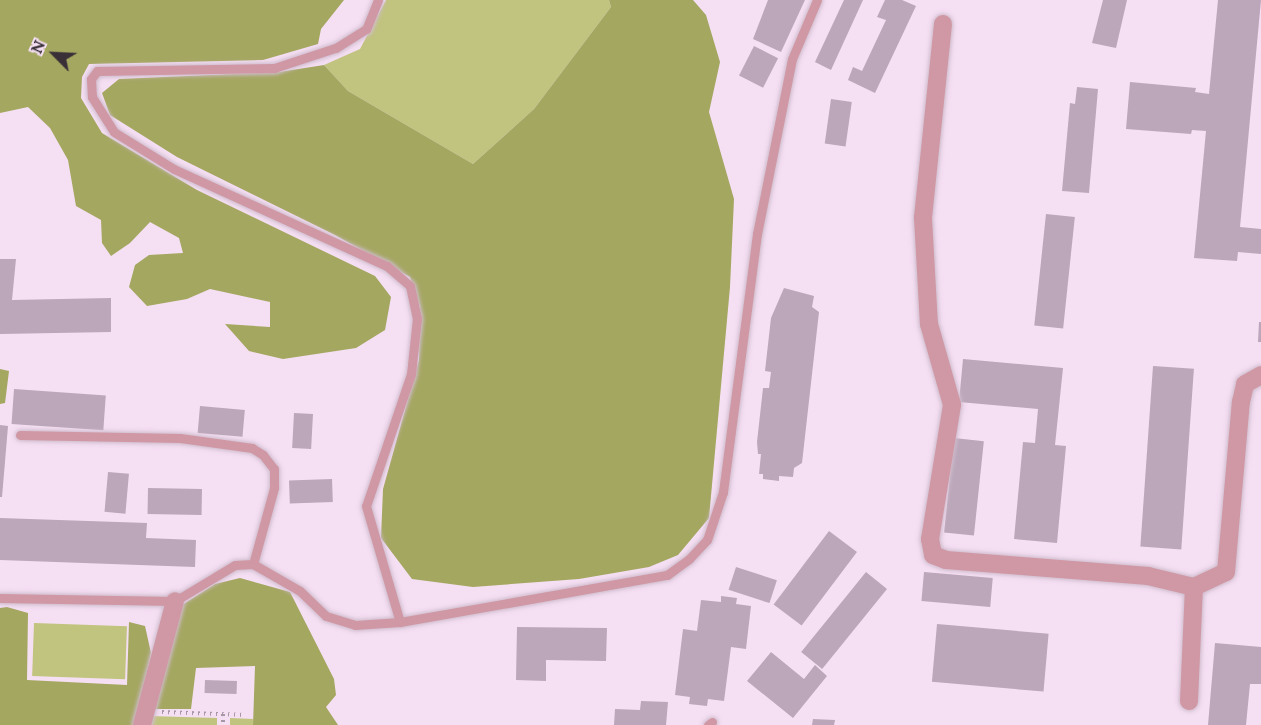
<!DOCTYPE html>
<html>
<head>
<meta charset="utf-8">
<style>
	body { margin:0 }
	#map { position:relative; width:1261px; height:725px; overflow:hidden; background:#f5dff3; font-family:Lora,serif }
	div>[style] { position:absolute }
	.green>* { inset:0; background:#c1c47e; transform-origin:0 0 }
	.forest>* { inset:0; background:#a4a760 }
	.building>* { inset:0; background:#bba7b9; transform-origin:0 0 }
	.path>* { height:4px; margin-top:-2px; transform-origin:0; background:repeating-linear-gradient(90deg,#a897a7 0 1.5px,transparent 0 6px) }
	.roads { filter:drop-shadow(0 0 2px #cfbccd) drop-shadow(0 0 2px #cfbccd) }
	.lane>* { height:9px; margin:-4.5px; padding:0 4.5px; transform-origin:4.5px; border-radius:4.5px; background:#d098a4 }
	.street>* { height:18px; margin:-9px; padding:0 9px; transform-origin:9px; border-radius:9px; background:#d098a4 }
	span { translate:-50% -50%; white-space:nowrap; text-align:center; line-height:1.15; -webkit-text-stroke:5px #f5dff3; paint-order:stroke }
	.north { position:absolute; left:24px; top:24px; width:60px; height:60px; -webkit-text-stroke:4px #f5dff3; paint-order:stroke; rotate:294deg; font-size:16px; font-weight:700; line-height:24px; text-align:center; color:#382f37 }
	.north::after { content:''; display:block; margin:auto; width:21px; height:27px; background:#382f37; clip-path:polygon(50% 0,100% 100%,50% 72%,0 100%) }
</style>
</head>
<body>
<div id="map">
	<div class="green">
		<i style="clip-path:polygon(386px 0,609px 0,611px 7px,534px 109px,473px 164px,348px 91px,324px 65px,360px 49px)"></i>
		<i style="left:34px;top:623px;width:93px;height:53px;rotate:2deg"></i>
		<i style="clip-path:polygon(149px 716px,217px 718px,217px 725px,148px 725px)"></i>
		<i style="clip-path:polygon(230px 718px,253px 719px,253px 725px,230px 725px)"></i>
	</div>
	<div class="forest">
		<i style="clip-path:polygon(0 0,344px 0,321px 29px,318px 44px,263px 60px,89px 64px,82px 77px,81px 98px,102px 133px,197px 190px,375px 276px,391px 297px,385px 330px,356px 348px,283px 359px,249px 351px,225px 324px,270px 327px,270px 302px,210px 289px,187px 299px,147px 306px,129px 287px,135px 265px,149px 255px,183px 253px,179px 238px,150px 222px,130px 243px,111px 256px,102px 243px,101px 220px,76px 206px,68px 160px,50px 128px,28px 107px,0 113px)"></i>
		<i style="clip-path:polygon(609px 0,693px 0,706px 15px,720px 62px,709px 112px,734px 199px,730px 287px,709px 518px,678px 555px,649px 567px,579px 579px,473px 587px,412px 579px,381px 538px,383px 489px,419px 360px,420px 307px,410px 277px,335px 235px,177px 157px,110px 115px,102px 93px,119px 79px,279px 72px,324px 65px,348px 91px,473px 164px,534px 109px,611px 7px)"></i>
		<i style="clip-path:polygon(0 369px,9px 371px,5px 403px,0 404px)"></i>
		<i style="clip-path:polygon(240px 578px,290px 592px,334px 679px,336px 695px,326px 707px,338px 725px,253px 725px,255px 666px,196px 668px,191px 709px,150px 709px,182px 605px,215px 584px)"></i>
		<i style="clip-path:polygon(7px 607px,28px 613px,27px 680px,127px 685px,129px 622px,145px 626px,151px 653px,136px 725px,0 725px,0 608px)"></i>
	</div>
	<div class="building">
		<i style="clip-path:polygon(768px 0,805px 0,781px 52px,753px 39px)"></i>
		<i style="clip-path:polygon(844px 0,863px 0,831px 70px,815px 62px)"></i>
		<i style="clip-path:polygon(885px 0,902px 0,916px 6px,875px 93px,848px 80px,853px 67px,862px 71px,886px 20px,877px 17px)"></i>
		<i style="clip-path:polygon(1103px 0,1127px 0,1116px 48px,1092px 43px)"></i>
		<i style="clip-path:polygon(1218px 0,1261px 0,1240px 227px,1261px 229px,1261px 254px,1238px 252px,1237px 261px,1194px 258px,1206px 131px,1192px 130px,1191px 134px,1126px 129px,1130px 82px,1196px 88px,1195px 92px,1209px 94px)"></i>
		<i style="left:754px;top:46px;width:27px;height:33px;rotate:27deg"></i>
		<i style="clip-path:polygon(1077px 87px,1098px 89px,1089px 193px,1062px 191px,1070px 103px,1075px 104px)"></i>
		<i style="left:831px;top:99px;width:21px;height:45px;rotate:8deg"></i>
		<i style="left:1046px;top:214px;width:29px;height:112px;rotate:6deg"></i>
		<i style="clip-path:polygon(0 259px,16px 259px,12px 300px,111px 298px,111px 332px,0 334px)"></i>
		<i style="clip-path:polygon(784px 288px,814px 296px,812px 307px,819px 312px,802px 463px,794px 468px,793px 477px,779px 476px,779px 481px,763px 479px,763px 474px,759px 474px,761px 454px,758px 454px,757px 442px,763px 388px,769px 388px,771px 372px,765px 371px,771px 318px)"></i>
		<i style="clip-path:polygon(1259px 322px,1261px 322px,1261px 342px,1258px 342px)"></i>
		<i style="clip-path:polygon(963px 359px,1063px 368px,1055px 445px,1066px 446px,1057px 543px,1014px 539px,1023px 442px,1035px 443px,1038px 409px,959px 402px)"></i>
		<i style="left:1153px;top:366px;width:41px;height:181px;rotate:4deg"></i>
		<i style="left:14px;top:389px;width:92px;height:35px;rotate:4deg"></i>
		<i style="left:200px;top:406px;width:45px;height:27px;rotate:5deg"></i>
		<i style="left:294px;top:413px;width:19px;height:35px;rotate:3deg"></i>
		<i style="clip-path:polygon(0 425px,8px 426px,2px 497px,0 497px)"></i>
		<i style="left:954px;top:438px;width:30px;height:95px;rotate:6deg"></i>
		<i style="left:108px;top:472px;width:21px;height:40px;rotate:5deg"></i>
		<i style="left:332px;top:479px;width:23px;height:43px;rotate:88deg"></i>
		<i style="left:148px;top:488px;width:54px;height:26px;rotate:1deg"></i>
		<i style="clip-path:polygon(0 518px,147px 523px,146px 538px,196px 540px,195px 567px,0 560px)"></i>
		<i style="left:829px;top:531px;width:35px;height:92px;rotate:37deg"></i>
		<i style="left:736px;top:567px;width:43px;height:24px;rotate:18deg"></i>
		<i style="left:866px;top:572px;width:27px;height:103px;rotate:39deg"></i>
		<i style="left:924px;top:572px;width:69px;height:29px;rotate:5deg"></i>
		<i style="clip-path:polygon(721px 596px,737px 598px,736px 604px,751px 606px,746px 649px,731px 647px,724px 701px,708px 699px,707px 706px,689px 704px,690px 697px,675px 695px,683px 629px,697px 631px,701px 600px,721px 602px)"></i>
		<i style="left:937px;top:624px;width:112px;height:58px;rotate:5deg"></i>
		<i style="clip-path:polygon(517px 627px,607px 628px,606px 661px,546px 660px,546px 681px,516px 680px)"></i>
		<i style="clip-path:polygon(1215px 643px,1261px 647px,1261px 684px,1250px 684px,1246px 725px,1208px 725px)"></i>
		<i style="clip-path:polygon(771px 652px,804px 679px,815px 665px,827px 676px,793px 718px,747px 681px)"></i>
		<i style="left:205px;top:680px;width:32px;height:13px;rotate:2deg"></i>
		<i style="clip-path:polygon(641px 701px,668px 702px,666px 725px,614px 725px,615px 709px,640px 710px)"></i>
		<i style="clip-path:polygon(813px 719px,835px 720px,834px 725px,812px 725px)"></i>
	</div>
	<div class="path">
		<i style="left:162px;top:712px;width:83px;rotate:2.1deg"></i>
		<i style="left:223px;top:714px;width:11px;rotate:90deg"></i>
	</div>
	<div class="roads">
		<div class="lane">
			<i style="left:378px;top:0;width:31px;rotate:112deg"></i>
			<i style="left:366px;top:29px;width:36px;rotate:148deg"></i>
			<i style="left:335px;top:48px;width:64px;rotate:161.8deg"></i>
			<i style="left:274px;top:68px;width:177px;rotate:179deg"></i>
			<i style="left:97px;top:71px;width:10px;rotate:127deg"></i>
			<i style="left:91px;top:79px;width:18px;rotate:87deg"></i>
			<i style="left:92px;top:97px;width:41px;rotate:57.8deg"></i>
			<i style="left:114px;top:132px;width:70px;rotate:31.7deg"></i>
			<i style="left:174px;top:169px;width:234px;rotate:24.5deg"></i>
			<i style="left:387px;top:266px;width:30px;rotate:41deg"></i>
			<i style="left:410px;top:286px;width:33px;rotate:78deg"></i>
			<i style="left:417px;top:318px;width:56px;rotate:96.1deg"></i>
			<i style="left:411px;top:374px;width:139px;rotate:108.8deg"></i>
			<i style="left:366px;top:506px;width:121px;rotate:73.7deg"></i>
			<i style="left:20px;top:435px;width:160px;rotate:1.1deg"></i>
			<i style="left:180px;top:438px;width:73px;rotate:7.9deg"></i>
			<i style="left:252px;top:448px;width:13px;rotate:32deg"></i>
			<i style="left:263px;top:455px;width:18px;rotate:52deg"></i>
			<i style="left:274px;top:469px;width:19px;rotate:90deg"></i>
			<i style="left:274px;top:488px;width:79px;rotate:105.4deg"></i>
			<i style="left:0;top:598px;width:175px;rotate:1deg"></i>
			<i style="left:175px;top:601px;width:70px;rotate:-31deg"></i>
			<i style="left:235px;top:565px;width:18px;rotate:-3deg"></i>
			<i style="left:253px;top:564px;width:54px;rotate:29.9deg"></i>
			<i style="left:300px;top:591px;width:36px;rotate:44deg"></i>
			<i style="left:326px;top:616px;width:30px;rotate:17deg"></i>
			<i style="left:355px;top:625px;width:45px;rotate:-3.8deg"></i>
			<i style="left:400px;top:622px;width:271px;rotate:-10deg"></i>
			<i style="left:667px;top:575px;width:27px;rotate:-36deg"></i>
			<i style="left:689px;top:559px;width:26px;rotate:-47deg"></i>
			<i style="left:707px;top:540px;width:51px;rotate:-71.6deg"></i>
			<i style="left:723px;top:492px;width:260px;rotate:-82.5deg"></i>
			<i style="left:757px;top:234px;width:178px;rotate:-78.7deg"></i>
			<i style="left:792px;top:59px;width:64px;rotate:-67deg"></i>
			<i style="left:708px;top:725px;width:5px;rotate:-37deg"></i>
		</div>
		<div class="street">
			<i style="left:943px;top:24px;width:195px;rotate:95.9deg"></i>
			<i style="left:923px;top:218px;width:106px;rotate:86.8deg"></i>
			<i style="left:929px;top:324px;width:84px;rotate:74.1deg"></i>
			<i style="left:952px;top:405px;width:136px;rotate:99.3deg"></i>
			<i style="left:930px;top:539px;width:16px;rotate:79deg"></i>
			<i style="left:933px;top:555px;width:14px;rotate:21deg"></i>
			<i style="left:946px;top:560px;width:203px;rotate:4.5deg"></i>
			<i style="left:1148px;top:576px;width:47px;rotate:13.4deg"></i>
			<i style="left:1189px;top:701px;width:114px;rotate:-87.5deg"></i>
			<i style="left:1194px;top:587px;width:35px;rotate:-25deg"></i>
			<i style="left:1226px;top:572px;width:171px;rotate:-85deg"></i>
			<i style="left:1241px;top:402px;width:18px;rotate:-77deg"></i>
			<i style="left:1245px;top:384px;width:18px;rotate:-29deg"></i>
			<i style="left:142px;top:725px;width:128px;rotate:-75.1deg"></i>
		</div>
	</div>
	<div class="north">N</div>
</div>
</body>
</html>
